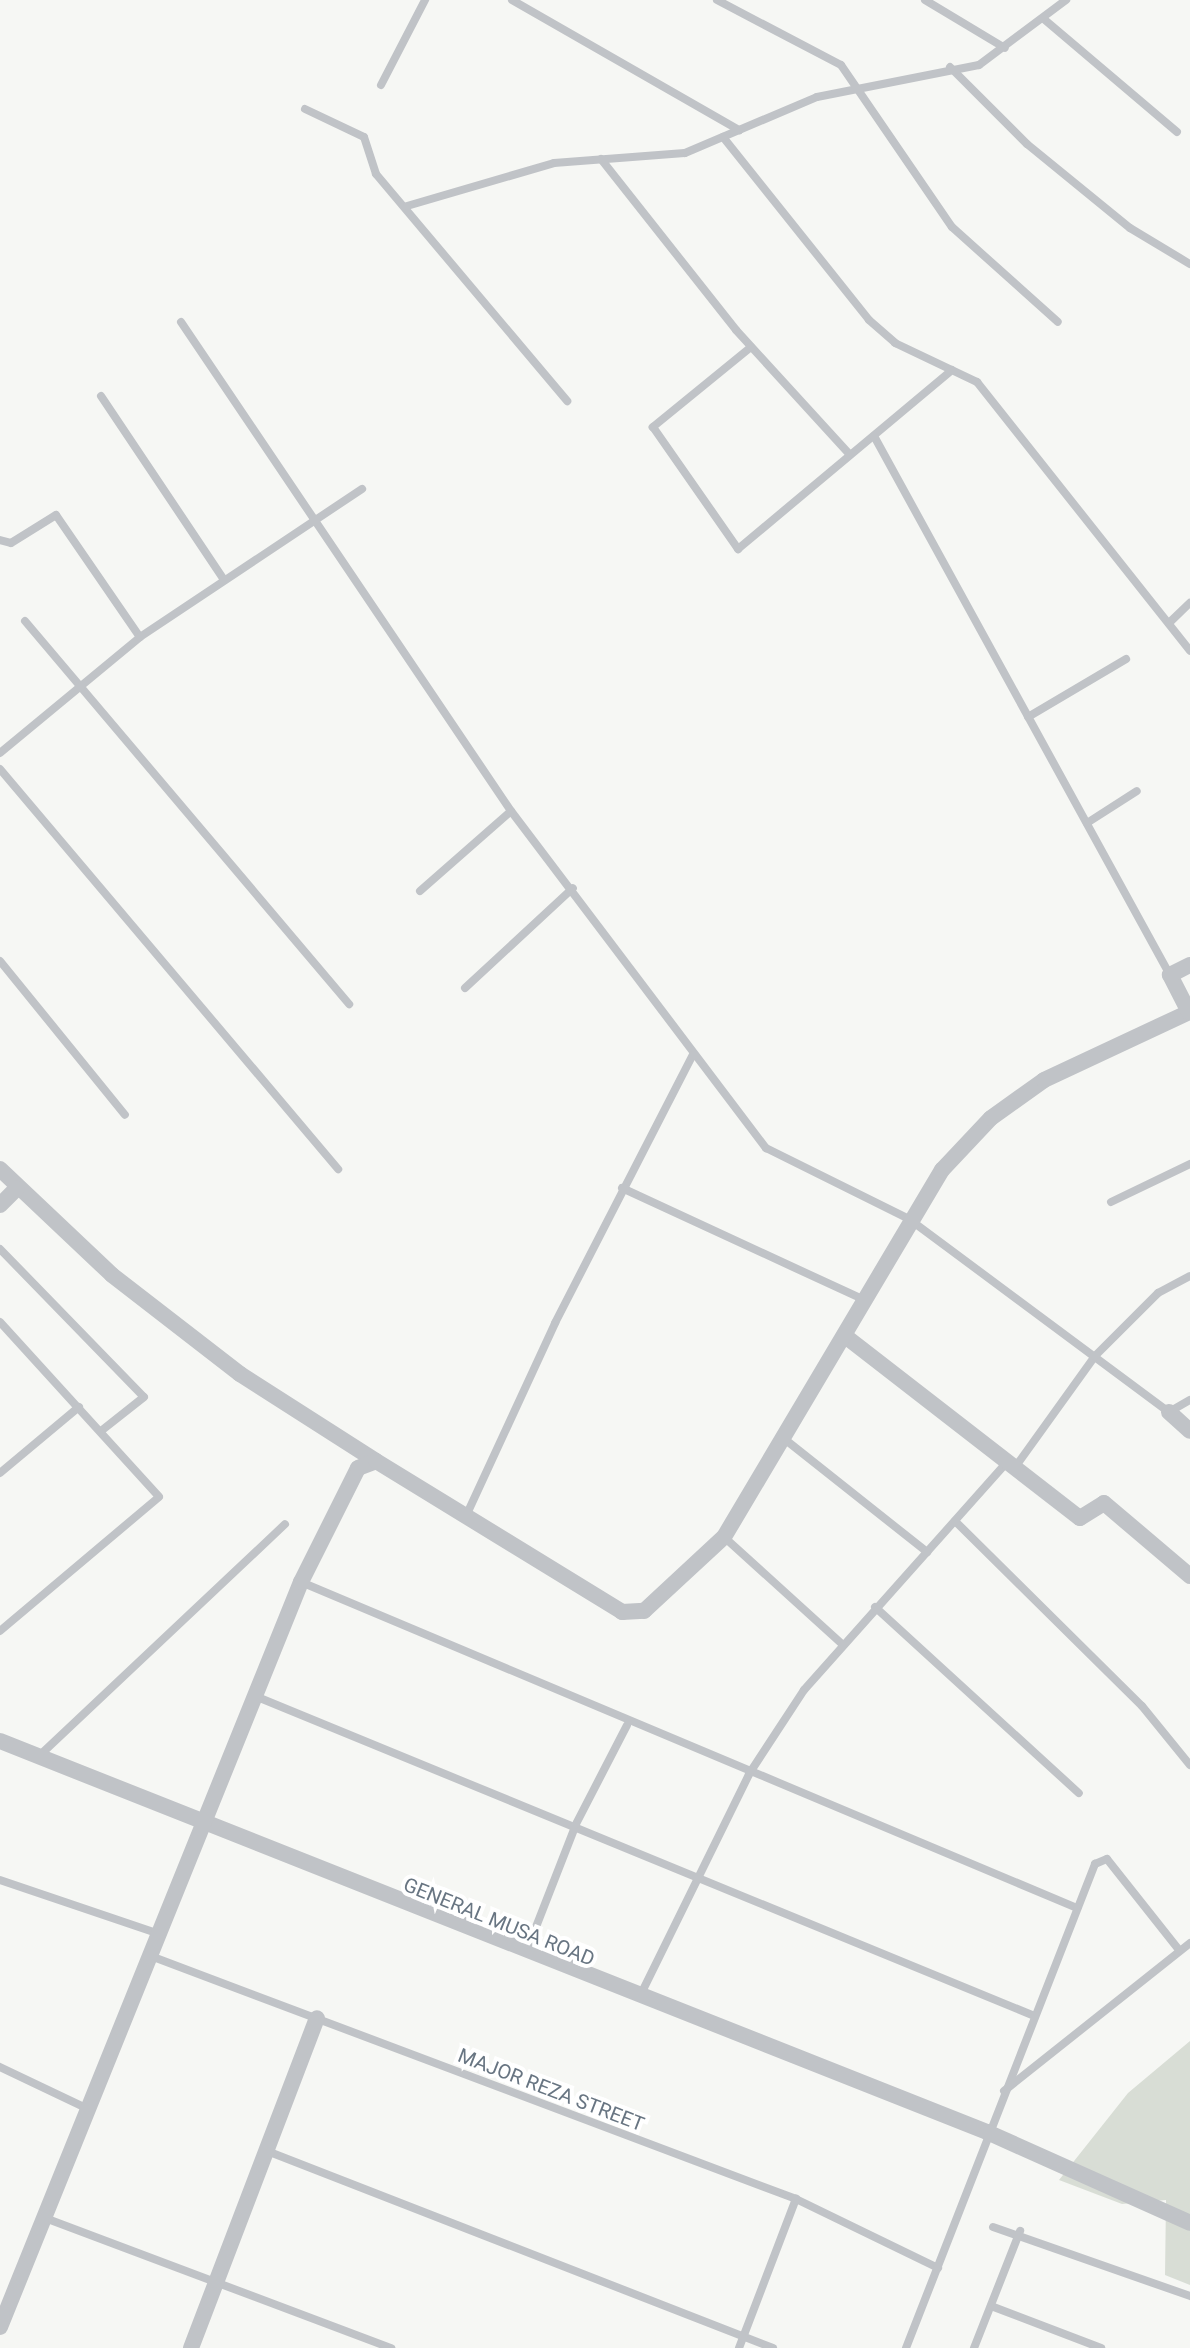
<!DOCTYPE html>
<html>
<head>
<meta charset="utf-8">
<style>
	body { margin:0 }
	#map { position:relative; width:1190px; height:2348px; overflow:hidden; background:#f6f7f4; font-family:Roboto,sans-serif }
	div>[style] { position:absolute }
	.green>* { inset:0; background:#d8ddd5 }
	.service>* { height:8px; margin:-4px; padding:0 4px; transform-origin:4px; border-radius:4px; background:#c0c3c7 }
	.minor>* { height:16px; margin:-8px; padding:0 8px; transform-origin:8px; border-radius:8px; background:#c0c3c7 }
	span { translate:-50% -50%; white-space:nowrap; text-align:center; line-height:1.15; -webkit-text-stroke:8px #fff; paint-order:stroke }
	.street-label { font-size:20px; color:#687582 }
</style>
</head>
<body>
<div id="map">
	<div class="green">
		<i style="clip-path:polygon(1190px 2041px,1190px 2285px,1165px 2275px,1166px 2200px,1122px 2204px,1059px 2180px,1128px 2093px)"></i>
	</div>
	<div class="service">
		<i style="left:512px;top:0;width:262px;rotate:29.8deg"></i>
		<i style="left:717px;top:0;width:140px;rotate:27.7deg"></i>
		<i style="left:841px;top:65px;width:196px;rotate:55.6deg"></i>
		<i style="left:952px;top:227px;width:142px;rotate:41.9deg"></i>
		<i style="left:925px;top:0;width:93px;rotate:31deg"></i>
		<i style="left:1045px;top:20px;width:173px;rotate:40.3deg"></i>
		<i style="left:950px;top:67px;width:109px;rotate:45deg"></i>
		<i style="left:1027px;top:144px;width:133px;rotate:39.2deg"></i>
		<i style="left:1130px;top:228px;width:70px;rotate:31deg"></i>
		<i style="left:381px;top:85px;width:96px;rotate:-62.6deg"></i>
		<i style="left:305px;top:109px;width:65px;rotate:25.4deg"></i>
		<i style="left:364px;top:137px;width:39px;rotate:72deg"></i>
		<i style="left:376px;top:174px;width:297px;rotate:49.9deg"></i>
		<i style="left:723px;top:137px;width:234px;rotate:51.4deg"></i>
		<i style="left:869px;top:320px;width:35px;rotate:41deg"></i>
		<i style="left:895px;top:343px;width:91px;rotate:25.4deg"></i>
		<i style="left:977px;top:382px;width:343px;rotate:51.6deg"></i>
		<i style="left:601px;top:159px;width:218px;rotate:51.7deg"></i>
		<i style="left:736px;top:330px;width:169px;rotate:47.6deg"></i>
		<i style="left:407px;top:206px;width:153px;rotate:-16.3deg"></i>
		<i style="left:554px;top:163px;width:131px;rotate:-4.4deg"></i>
		<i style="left:685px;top:153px;width:143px;rotate:-23deg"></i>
		<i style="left:817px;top:97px;width:165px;rotate:-11.2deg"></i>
		<i style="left:979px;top:65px;width:109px;rotate:-36.8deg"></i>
		<i style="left:181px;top:322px;width:590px;rotate:55.99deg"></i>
		<i style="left:511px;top:811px;width:423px;rotate:52.9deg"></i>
		<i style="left:766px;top:1148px;width:160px;rotate:26.4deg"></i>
		<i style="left:909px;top:1219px;width:324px;rotate:36.6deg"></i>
		<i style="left:1169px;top:1412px;width:24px;rotate:-30deg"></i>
		<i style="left:751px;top:347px;width:127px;rotate:140.8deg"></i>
		<i style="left:653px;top:427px;width:149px;rotate:55.1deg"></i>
		<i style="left:738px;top:549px;width:279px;rotate:-39.9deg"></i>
		<i style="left:101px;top:396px;width:218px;rotate:56.2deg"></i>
		<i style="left:874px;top:436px;width:615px;rotate:61.23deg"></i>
		<i style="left:0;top:540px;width:11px;rotate:15deg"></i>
		<i style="left:11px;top:543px;width:53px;rotate:-31.9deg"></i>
		<i style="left:56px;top:515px;width:148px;rotate:55.5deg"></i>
		<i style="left:25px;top:621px;width:502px;rotate:49.77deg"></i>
		<i style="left:1169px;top:623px;width:29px;rotate:-44deg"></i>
		<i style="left:1028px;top:717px;width:114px;rotate:-30.6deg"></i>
		<i style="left:0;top:753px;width:182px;rotate:-39.6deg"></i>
		<i style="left:140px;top:637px;width:267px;rotate:-33.7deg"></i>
		<i style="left:0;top:769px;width:524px;rotate:49.8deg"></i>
		<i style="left:1087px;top:823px;width:59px;rotate:-32.6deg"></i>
		<i style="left:420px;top:891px;width:121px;rotate:-41.3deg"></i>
		<i style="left:0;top:961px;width:198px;rotate:50.9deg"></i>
		<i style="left:465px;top:988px;width:147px;rotate:-42.8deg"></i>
		<i style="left:622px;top:1188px;width:267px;rotate:24.8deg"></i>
		<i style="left:1111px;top:1202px;width:88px;rotate:-25.7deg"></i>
		<i style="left:0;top:1249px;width:206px;rotate:45.8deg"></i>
		<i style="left:144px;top:1397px;width:55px;rotate:141.7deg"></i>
		<i style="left:0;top:1322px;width:236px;rotate:47.7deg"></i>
		<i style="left:159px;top:1497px;width:208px;rotate:139.9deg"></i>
		<i style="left:787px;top:1441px;width:179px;rotate:38.4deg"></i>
		<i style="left:1016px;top:1466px;width:135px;rotate:-54.3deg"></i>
		<i style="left:1095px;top:1356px;width:89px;rotate:-45deg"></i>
		<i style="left:1158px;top:1293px;width:36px;rotate:-28deg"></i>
		<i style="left:0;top:1473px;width:103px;rotate:-39.9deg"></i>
		<i style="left:466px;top:1516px;width:213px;rotate:-65.2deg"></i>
		<i style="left:555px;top:1323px;width:301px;rotate:-62.8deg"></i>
		<i style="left:955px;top:1521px;width:263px;rotate:44.7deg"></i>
		<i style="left:1142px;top:1706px;width:76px;rotate:50.9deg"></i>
		<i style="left:724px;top:1537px;width:158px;rotate:42.2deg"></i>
		<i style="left:301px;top:1582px;width:842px;rotate:22.79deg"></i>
		<i style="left:875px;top:1607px;width:276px;rotate:42.4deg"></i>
		<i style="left:255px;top:1696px;width:840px;rotate:22.32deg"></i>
		<i style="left:39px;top:1756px;width:338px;rotate:-43.3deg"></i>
		<i style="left:0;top:1880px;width:166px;rotate:18.7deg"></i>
		<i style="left:527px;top:1950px;width:135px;rotate:-68.7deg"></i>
		<i style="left:576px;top:1824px;width:111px;rotate:-62.7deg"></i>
		<i style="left:148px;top:1955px;width:692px;rotate:20.63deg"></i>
		<i style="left:796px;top:2199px;width:158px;rotate:25.9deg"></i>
		<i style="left:640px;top:1996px;width:247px;rotate:-63.8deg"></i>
		<i style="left:749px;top:1774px;width:100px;rotate:-56.8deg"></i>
		<i style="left:804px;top:1690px;width:307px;rotate:-48.3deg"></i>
		<i style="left:0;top:2067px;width:95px;rotate:25.5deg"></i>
		<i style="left:1004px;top:2091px;width:238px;rotate:-38.5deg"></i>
		<i style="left:267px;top:2151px;width:543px;rotate:21.27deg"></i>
		<i style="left:45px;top:2218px;width:370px;rotate:20.6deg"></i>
		<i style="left:993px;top:2227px;width:209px;rotate:19.3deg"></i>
		<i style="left:991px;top:2306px;width:118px;rotate:20.9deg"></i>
		<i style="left:739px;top:2348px;width:160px;rotate:-69.1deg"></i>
		<i style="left:906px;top:2348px;width:520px;rotate:-68.67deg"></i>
		<i style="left:1095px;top:1864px;width:13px;rotate:-23deg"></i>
		<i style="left:1107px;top:1859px;width:116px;rotate:51.6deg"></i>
		<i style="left:974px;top:2348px;width:126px;rotate:-68.5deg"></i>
	</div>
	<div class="minor">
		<i style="left:0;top:1169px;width:154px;rotate:43.4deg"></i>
		<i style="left:112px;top:1275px;width:162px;rotate:37.7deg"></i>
		<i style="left:240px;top:1374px;width:161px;rotate:32.6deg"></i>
		<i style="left:0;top:1205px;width:23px;rotate:-45deg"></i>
		<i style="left:845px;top:1336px;width:297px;rotate:37.8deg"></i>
		<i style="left:1080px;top:1518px;width:28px;rotate:-32deg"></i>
		<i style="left:1104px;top:1503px;width:113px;rotate:40.3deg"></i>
		<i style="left:1169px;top:1412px;width:28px;rotate:42deg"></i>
		<i style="left:0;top:1741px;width:1062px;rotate:21.61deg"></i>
		<i style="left:987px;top:2132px;width:222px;rotate:24.1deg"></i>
		<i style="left:0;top:2327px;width:804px;rotate:-68deg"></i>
		<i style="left:301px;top:1582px;width:127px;rotate:-63.4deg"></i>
		<i style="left:358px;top:1468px;width:19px;rotate:-21deg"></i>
		<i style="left:376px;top:1461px;width:289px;rotate:31.5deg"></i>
		<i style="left:622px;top:1612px;width:22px;rotate:-3deg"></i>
		<i style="left:644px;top:1611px;width:109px;rotate:-42.8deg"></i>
		<i style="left:724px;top:1537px;width:427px;rotate:-59.3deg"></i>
		<i style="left:942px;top:1170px;width:71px;rotate:-46.7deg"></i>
		<i style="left:991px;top:1118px;width:65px;rotate:-35.6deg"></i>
		<i style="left:1044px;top:1080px;width:160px;rotate:-25.1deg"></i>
		<i style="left:1189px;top:1012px;width:42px;rotate:-117.2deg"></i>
		<i style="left:1170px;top:975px;width:22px;rotate:-27deg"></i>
		<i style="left:191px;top:2348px;width:353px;rotate:-69.1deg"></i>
	</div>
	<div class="street-label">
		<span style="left:499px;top:1922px;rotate:22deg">GENERAL MUSA ROAD</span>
		<span style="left:551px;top:2090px;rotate:21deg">MAJOR REZA STREET</span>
	</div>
</div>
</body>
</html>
